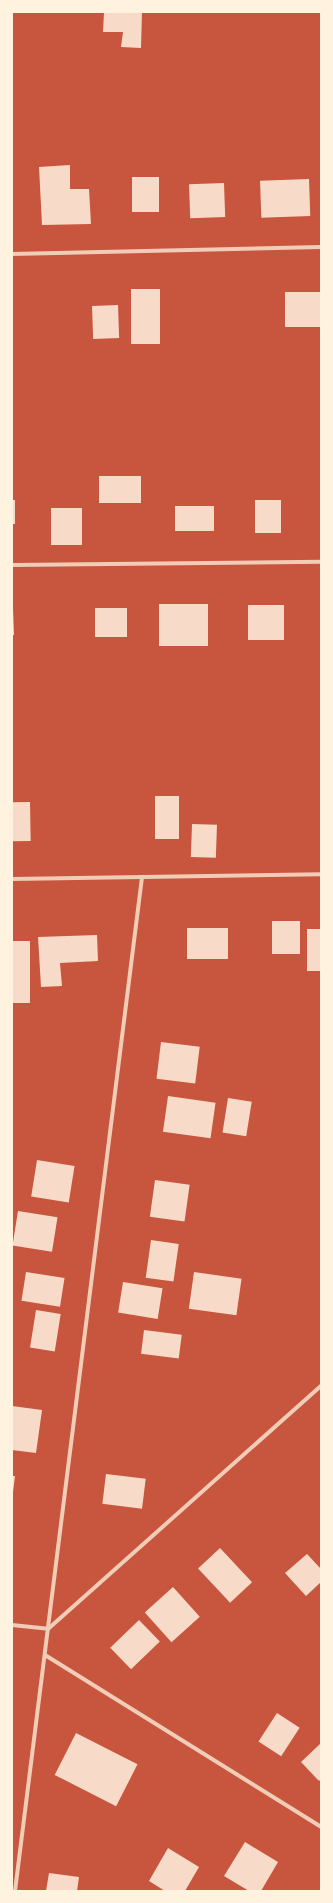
<!DOCTYPE html>
<html>
<head>
<meta charset="utf-8">
<style>
	body { margin:0 }
	#map { position:relative; width:333px; height:1903px; overflow:hidden; background:#c8553d; font-family:Ubuntu,sans-serif }
	div>[style] { position:absolute }
	.building>* { inset:0; background:#f7dbc8; transform-origin:0 0 }
	.minor>* { height:4px; margin:-2px; padding:0 2px; transform-origin:2px; border-radius:2px; background:#f1ccb7 }
	span { translate:-50% -50%; white-space:nowrap; text-align:center; line-height:1.15; -webkit-text-stroke:4px #fff3e0; paint-order:stroke }
	.frame { position:absolute; inset:0; border:13px solid #fff3e0; pointer-events:none }
</style>
</head>
<body>
<div id="map">
	<div class="building">
		<i style="clip-path:polygon(104px 12px,142px 12px,141px 48px,121px 47px,123px 32px,103px 32px)"></i>
		<i style="clip-path:polygon(70px 165px,70px 189px,89px 189px,91px 224px,42px 225px,39px 167px)"></i>
		<i style="left:132px;top:177px;width:27px;height:35px"></i>
		<i style="left:309px;top:179px;width:37px;height:49px;rotate:88deg"></i>
		<i style="left:224px;top:183px;width:34px;height:35px;rotate:88deg"></i>
		<i style="left:131px;top:289px;width:29px;height:55px"></i>
		<i style="left:285px;top:292px;width:36px;height:35px"></i>
		<i style="left:118px;top:305px;width:33px;height:26px;rotate:88deg"></i>
		<i style="left:141px;top:476px;width:27px;height:42px;rotate:90deg"></i>
		<i style="left:12px;top:500px;width:3px;height:24px"></i>
		<i style="left:255px;top:500px;width:26px;height:33px"></i>
		<i style="left:175px;top:506px;width:39px;height:25px"></i>
		<i style="left:51px;top:508px;width:31px;height:37px"></i>
		<i style="left:208px;top:604px;width:42px;height:49px;rotate:90deg"></i>
		<i style="left:248px;top:605px;width:36px;height:35px"></i>
		<i style="clip-path:polygon(12px 608px,13px 608px,14px 635px,12px 635px)"></i>
		<i style="left:95px;top:608px;width:32px;height:29px"></i>
		<i style="left:155px;top:796px;width:24px;height:43px"></i>
		<i style="left:30px;top:802px;width:39px;height:18px;rotate:89deg"></i>
		<i style="left:192px;top:824px;width:25px;height:33px;rotate:2deg"></i>
		<i style="left:272px;top:921px;width:28px;height:33px"></i>
		<i style="left:228px;top:928px;width:31px;height:41px;rotate:90deg"></i>
		<i style="left:307px;top:929px;width:14px;height:42px"></i>
		<i style="clip-path:polygon(97px 935px,98px 961px,60px 963px,62px 986px,41px 987px,38px 937px)"></i>
		<i style="left:12px;top:941px;width:18px;height:62px"></i>
		<i style="left:161px;top:1042px;width:39px;height:37px;rotate:7deg"></i>
		<i style="left:168px;top:1096px;width:48px;height:36px;rotate:8deg"></i>
		<i style="left:228px;top:1098px;width:24px;height:35px;rotate:9deg"></i>
		<i style="left:37px;top:1160px;width:38px;height:37px;rotate:9deg"></i>
		<i style="left:155px;top:1180px;width:35px;height:37px;rotate:8deg"></i>
		<i style="left:18px;top:1211px;width:40px;height:35px;rotate:9deg"></i>
		<i style="left:151px;top:1240px;width:28px;height:38px;rotate:8deg"></i>
		<i style="left:26px;top:1272px;width:39px;height:29px;rotate:9deg"></i>
		<i style="left:194px;top:1272px;width:48px;height:37px;rotate:8deg"></i>
		<i style="left:123px;top:1282px;width:40px;height:31px;rotate:9deg"></i>
		<i style="left:36px;top:1310px;width:25px;height:38px;rotate:9deg"></i>
		<i style="left:144px;top:1330px;width:38px;height:24px;rotate:7deg"></i>
		<i style="clip-path:polygon(12px 1406px,42px 1410px,36px 1453px,12px 1450px)"></i>
		<i style="left:106px;top:1474px;width:40px;height:30px;rotate:7deg"></i>
		<i style="clip-path:polygon(12px 1476px,15px 1476px,13px 1492px,12px 1492px)"></i>
		<i style="left:220px;top:1548px;width:47px;height:30px;rotate:47deg"></i>
		<i style="clip-path:polygon(307px 1554px,321px 1569px,321px 1582px,306px 1596px,285px 1573px)"></i>
		<i style="left:173px;top:1587px;width:40px;height:38px;rotate:48deg"></i>
		<i style="left:139px;top:1620px;width:30px;height:40px;rotate:46deg"></i>
		<i style="left:277px;top:1713px;width:27px;height:34px;rotate:33deg"></i>
		<i style="left:76px;top:1733px;width:69px;height:47px;rotate:27deg"></i>
		<i style="clip-path:polygon(321px 1743px,321px 1779px,319px 1781px,301px 1762px)"></i>
		<i style="clip-path:polygon(245px 1842px,278px 1862px,261px 1891px,249px 1891px,224px 1876px)"></i>
		<i style="clip-path:polygon(168px 1848px,199px 1867px,185px 1891px,165px 1891px,149px 1881px)"></i>
		<i style="clip-path:polygon(49px 1873px,79px 1877px,77px 1891px,46px 1891px)"></i>
	</div>
	<div class="minor">
		<i style="left:12px;top:254px;width:309px;rotate:-1.3deg"></i>
		<i style="left:12px;top:565px;width:309px;rotate:-0.6deg"></i>
		<i style="left:12px;top:879px;width:309px;rotate:-0.9deg"></i>
		<i style="left:12px;top:1625px;width:36px;rotate:6deg"></i>
		<i style="left:48px;top:1629px;width:365px;rotate:-41.7deg"></i>
		<i style="left:45px;top:1655px;width:325px;rotate:31.9deg"></i>
		<i style="left:15px;top:1891px;width:1022px;rotate:-82.86deg"></i>
	</div>
	<div class="frame"></div>
</div>
</body>
</html>
